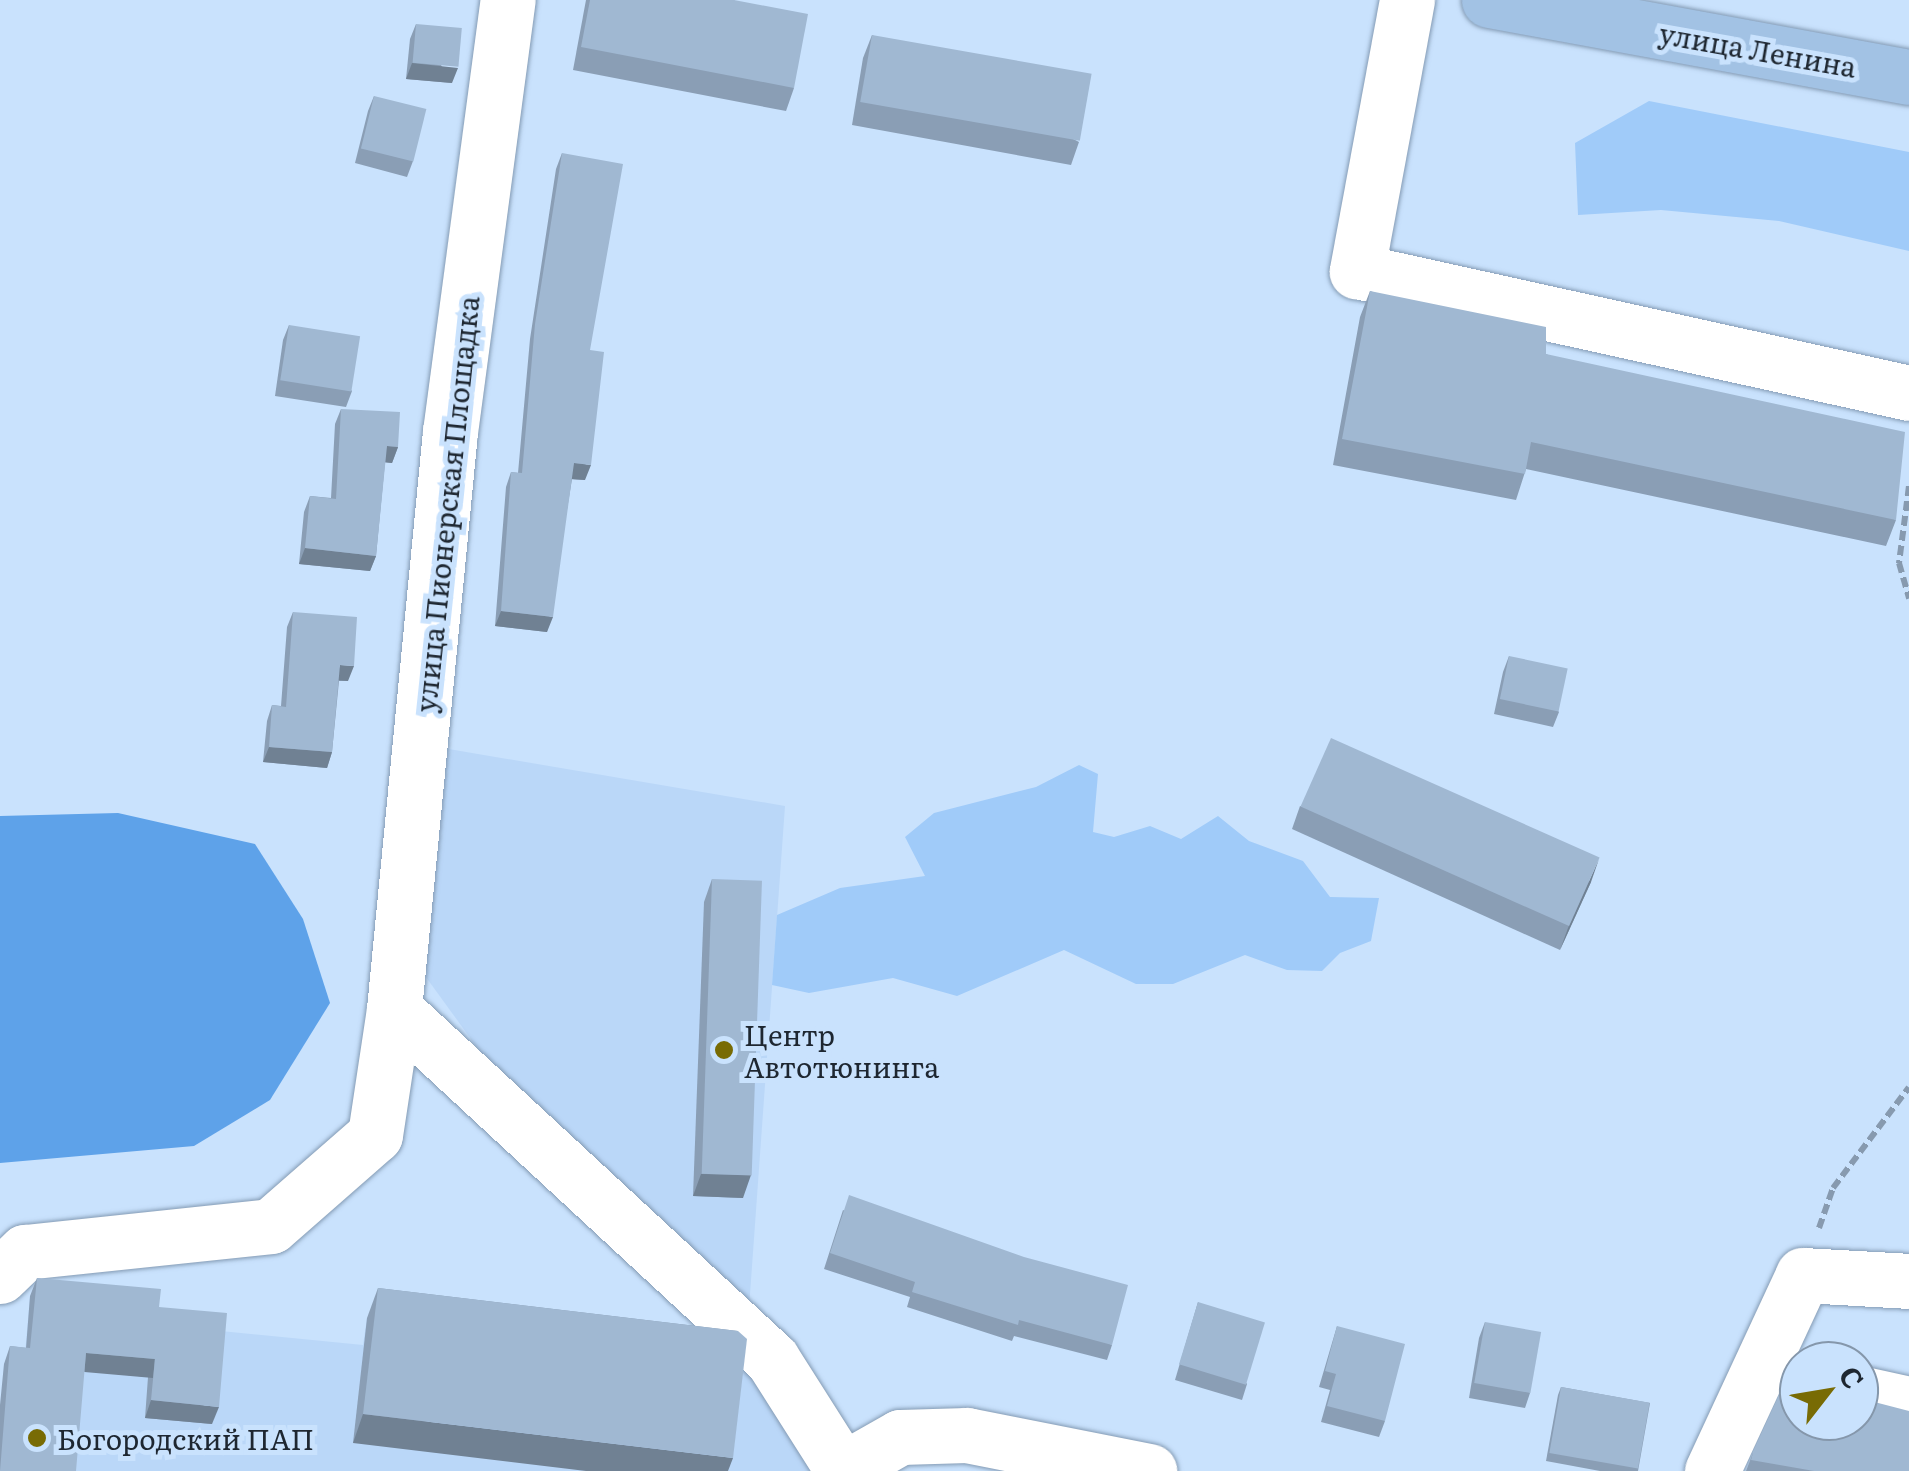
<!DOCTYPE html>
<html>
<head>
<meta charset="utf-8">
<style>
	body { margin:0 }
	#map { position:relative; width:1909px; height:1471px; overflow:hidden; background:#c9e2fd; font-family:Literata,serif }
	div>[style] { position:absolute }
	.built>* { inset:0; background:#bad7f8 }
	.green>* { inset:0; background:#a0cbf9 }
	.water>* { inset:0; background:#5ea2e9 }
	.path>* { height:6px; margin-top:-3px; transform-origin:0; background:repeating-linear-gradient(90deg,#879aaf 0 10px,transparent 0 15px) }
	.roads { filter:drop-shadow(0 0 2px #849bb4) drop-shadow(0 0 2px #849bb4) }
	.minor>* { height:55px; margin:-27.5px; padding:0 27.5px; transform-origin:27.5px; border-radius:27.5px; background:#fff }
	.major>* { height:55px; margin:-27.5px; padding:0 27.5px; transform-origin:27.5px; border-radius:27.5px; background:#a2c2e4 }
	.wall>* { inset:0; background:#8a9eb5 }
	.shaded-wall>* { inset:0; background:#708193; transform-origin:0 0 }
	.building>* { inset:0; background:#a0b8d2; transform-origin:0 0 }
	.dots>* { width:28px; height:28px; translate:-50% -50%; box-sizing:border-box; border:5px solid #c9e2fd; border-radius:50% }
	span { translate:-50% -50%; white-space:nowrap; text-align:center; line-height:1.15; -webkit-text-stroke:10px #c9e2fd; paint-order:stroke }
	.street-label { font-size:28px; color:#1e2731 }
	.poi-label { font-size:28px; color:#1e2731 }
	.left { translate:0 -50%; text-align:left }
	.north { position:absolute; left:1779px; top:1341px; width:100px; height:100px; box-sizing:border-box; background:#c9e2fd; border:2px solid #8597ab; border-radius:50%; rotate:59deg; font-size:28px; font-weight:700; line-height:40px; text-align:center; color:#1e2731 }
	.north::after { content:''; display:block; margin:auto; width:35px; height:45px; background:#786b04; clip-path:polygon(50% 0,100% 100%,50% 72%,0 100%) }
</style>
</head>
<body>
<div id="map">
	<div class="built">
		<i style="clip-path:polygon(437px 747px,785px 806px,748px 1322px,497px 1075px,423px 973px)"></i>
		<i style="clip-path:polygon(30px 1296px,155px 1307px,221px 1331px,363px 1345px,367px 1318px,766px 1372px,824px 1471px,0 1471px,4px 1363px,24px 1365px)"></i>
	</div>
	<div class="green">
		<i style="clip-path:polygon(1649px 101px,1909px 152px,1909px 251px,1779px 221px,1661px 210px,1578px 215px,1575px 143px)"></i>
		<i style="clip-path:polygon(1079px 765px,1098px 774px,1093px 832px,1114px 837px,1150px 826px,1181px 839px,1218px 816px,1249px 841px,1303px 861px,1330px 897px,1379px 898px,1371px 941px,1340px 953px,1322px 971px,1287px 970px,1245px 955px,1173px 984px,1136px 984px,1064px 950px,957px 996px,893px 978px,809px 993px,772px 985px,777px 915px,840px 888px,925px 876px,905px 837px,934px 813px,1036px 787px)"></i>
	</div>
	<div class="water">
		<i style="clip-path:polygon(118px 813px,255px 844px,303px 919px,330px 1003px,270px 1100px,194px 1146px,0 1163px,0 816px)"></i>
	</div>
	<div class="path">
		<i style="left:1909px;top:486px;width:78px;rotate:97.4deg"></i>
		<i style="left:1899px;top:563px;width:37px;rotate:74deg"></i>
		<i style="left:1819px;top:1228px;width:42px;rotate:-70.7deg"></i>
		<i style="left:1833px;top:1188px;width:126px;rotate:-53deg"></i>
	</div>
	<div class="roads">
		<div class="minor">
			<i style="left:1407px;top:0;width:276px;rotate:100.5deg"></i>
			<i style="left:1357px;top:271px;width:565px;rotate:12.46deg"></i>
			<i style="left:394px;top:1009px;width:515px;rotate:42.8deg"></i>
			<i style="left:772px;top:1359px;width:133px;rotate:57.6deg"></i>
			<i style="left:0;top:1276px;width:35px;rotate:-44deg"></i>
			<i style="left:25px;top:1252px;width:247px;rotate:-6deg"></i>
			<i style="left:271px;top:1226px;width:138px;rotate:-41.2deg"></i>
			<i style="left:375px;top:1135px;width:127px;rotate:-81.4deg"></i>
			<i style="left:394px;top:1009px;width:580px;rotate:-84.46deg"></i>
			<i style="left:450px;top:432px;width:436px;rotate:-82.4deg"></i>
			<i style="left:1859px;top:1393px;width:51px;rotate:12.4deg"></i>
			<i style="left:842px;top:1470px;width:67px;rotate:-29.6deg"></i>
			<i style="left:900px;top:1437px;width:67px;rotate:-1.7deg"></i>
			<i style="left:967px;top:1435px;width:186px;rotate:11.2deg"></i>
			<i style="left:1712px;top:1471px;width:216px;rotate:-65.1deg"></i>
			<i style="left:1803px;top:1275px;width:106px;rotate:3.2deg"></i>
		</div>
		<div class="major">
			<i style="left:1489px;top:0;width:427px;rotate:10.4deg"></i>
		</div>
	</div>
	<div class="wall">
		<i style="clip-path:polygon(586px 0,734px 0,794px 88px,786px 111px,573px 70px)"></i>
		<i style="clip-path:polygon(416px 24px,452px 83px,406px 79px,410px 39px)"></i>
		<i style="clip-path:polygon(872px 35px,1079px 142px,1071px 165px,852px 125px,863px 58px)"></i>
		<i style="clip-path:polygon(374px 96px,413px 161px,407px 177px,355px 163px,368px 111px)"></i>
		<i style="clip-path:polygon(562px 153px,590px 350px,585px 480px,572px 479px,547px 632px,495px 626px,506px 487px,511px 472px,518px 473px,530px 339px,556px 169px)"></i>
		<i style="clip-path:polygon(1370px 291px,1546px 354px,1896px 520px,1886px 546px,1526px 469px,1516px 500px,1333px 465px,1360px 317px)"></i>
		<i style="clip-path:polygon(289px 325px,352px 391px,346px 407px,275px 396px,283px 340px)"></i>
		<i style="clip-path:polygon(341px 409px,398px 447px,392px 463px,385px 462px,376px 556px,370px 571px,299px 564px,304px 512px,310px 496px,331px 498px,335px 424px)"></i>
		<i style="clip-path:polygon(293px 612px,348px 681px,339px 681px,332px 752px,327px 768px,263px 762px,267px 721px,272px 705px,281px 706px,287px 627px)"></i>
		<i style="clip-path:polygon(1509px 656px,1559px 712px,1553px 727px,1494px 714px,1503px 672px)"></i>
		<i style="clip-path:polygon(1300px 806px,1591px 882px,1560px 950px,1292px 829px)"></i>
		<i style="clip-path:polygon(712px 879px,743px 1198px,693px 1196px,704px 902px)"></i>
		<i style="clip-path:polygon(843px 1210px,1112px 1345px,1107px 1360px,1014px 1336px,1012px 1341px,907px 1307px,910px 1297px,824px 1269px)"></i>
		<i style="clip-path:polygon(37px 1278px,159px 1307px,212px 1424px,145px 1418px,148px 1377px,85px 1371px,0 1471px,0 1405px,4px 1364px,10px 1346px,26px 1348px,30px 1296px)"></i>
		<i style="clip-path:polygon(378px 1288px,738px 1331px,353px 1443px,367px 1318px)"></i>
		<i style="clip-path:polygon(1198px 1302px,1247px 1384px,1242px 1400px,1175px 1380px)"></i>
		<i style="clip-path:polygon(1485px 1322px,1530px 1393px,1525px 1408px,1469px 1398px,1479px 1338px)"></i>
		<i style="clip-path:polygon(1337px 1326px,1385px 1421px,1379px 1437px,1321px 1422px,1330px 1390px,1319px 1387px)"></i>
		<i style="clip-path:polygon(1561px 1387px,1650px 1403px,1638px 1471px,1600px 1471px,1546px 1461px,1558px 1395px)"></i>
		<i style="clip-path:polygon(1753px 1453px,1909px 1471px,1746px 1471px)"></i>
	</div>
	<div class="shaded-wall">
		<i style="clip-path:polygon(412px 63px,458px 68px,452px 83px,406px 79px)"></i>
		<i style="clip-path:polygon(387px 446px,398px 447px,392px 463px,381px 462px)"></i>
		<i style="clip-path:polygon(574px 463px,591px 465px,585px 480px,569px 479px)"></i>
		<i style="clip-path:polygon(305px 548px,376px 556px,370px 571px,299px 564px)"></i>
		<i style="clip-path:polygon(501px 611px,553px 617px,547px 632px,495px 626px)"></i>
		<i style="clip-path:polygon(340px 665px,354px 666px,348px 681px,335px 680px)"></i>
		<i style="clip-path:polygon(269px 747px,332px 752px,327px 768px,263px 762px)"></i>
		<i style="clip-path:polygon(1599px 859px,1591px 882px,1560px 950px,1568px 928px)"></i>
		<i style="clip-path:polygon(701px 1174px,751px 1175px,743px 1198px,693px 1196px)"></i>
		<i style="left:86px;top:1353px;width:69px;height:19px;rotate:5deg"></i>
		<i style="clip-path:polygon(151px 1400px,219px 1407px,212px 1424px,145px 1418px)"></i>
		<i style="clip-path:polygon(363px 1414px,733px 1458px,728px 1471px,586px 1471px,353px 1443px)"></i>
	</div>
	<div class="building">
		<i style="clip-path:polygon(590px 0,734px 0,808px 14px,794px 88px,581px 47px)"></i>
		<i style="left:416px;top:24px;width:46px;height:39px;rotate:5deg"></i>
		<i style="left:872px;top:35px;width:223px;height:68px;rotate:10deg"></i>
		<i style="left:374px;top:96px;width:54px;height:54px;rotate:14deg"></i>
		<i style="clip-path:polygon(562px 153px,623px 164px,590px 350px,604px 352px,591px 465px,574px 463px,553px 617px,501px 611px,511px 472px,522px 473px,535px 324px)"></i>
		<i style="clip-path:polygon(1370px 291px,1546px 327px,1546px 354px,1905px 432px,1896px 520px,1531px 442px,1525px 474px,1342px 439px)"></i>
		<i style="left:289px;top:325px;width:72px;height:56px;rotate:9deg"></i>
		<i style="clip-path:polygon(341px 409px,400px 412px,398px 447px,387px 446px,376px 556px,305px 548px,310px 496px,336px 499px)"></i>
		<i style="clip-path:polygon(293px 612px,357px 617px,354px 666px,340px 665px,332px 752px,269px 747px,272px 705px,286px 707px)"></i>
		<i style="left:1509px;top:656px;width:60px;height:44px;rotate:12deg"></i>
		<i style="left:1331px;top:738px;width:294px;height:75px;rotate:24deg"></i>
		<i style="left:712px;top:879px;width:50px;height:295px;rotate:2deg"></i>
		<i style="clip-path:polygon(849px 1195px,1024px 1257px,1128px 1285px,1112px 1345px,1019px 1320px,1018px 1325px,912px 1292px,915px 1282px,830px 1253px)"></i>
		<i style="clip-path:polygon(37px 1278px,161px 1289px,159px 1307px,227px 1313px,219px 1407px,151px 1400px,155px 1359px,86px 1353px,76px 1471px,0 1471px,10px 1346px,30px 1348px)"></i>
		<i style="clip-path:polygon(378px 1288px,738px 1331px,747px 1339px,733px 1458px,363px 1414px)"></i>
		<i style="left:1198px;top:1302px;width:70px;height:65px;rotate:17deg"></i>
		<i style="left:1485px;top:1322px;width:57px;height:62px;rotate:10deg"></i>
		<i style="clip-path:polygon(1337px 1326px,1405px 1344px,1385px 1421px,1327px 1406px,1336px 1374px,1325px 1371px)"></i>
		<i style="clip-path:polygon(1787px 1378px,1799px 1381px,1799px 1421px,1859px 1421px,1859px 1398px,1909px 1411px,1909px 1471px,1814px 1471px,1751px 1460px,1753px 1453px)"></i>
		<i style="left:1561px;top:1387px;width:90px;height:67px;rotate:10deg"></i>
	</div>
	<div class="dots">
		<i style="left:724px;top:1050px;background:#786b04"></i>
		<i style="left:37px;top:1438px;background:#786b04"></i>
	</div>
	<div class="street-label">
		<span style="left:1758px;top:49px;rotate:10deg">улица Ленина</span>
		<span style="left:446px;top:504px;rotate:-84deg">улица Пионерская Площадка</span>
	</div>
	<div class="poi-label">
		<span class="left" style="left:744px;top:1050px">Центр<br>Автотюнинга</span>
		<span class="left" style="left:57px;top:1438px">Богородский ПАП</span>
	</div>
	<div class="north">С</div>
</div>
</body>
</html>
